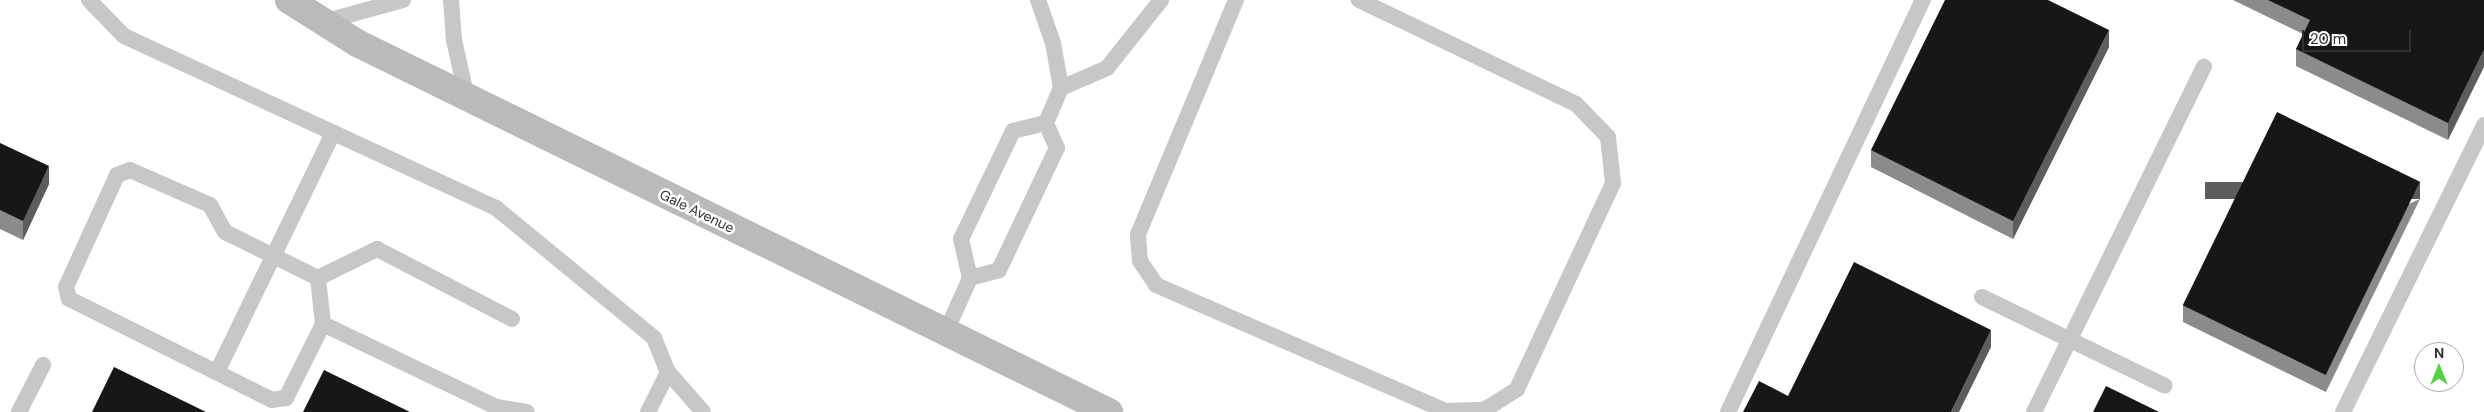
<!DOCTYPE html>
<html>
<head>
<meta charset="utf-8">
<style>
	body { margin:0 }
	#map { position:relative; width:2484px; height:412px; overflow:hidden; background:#fff; font-family:"DM Sans",sans-serif }
	div>[style] { position:absolute }
	.service>* { height:16px; margin:-8px; padding:0 8px; transform-origin:8px; border-radius:8px; background:#c7c7c7 }
	.secondary>* { height:28px; margin:-14px; padding:0 14px; transform-origin:14px; border-radius:14px; background:#bababa }
	.wall>* { inset:0; background:#8b8b8b }
	.shaded-wall>* { inset:0; background:#5d5d5d; transform-origin:0 0 }
	.building>* { inset:0; background:#171717; transform-origin:0 0 }
	span { translate:-50% -50%; white-space:nowrap; text-align:center; line-height:1.15; -webkit-text-stroke:5px #fff; paint-order:stroke }
	.street-label { font-size:14px; color:#303030 }
	.north { position:absolute; left:2414px; top:342px; width:50px; height:50px; box-sizing:border-box; background:#fff; border:1px solid #acacac; border-radius:50%; rotate:0deg; font-size:14px; font-weight:700; line-height:20px; text-align:center; color:#303030 }
	.north::after { content:''; display:block; margin:auto; width:18px; height:22px; background:#54d148; clip-path:polygon(50% 0,100% 100%,50% 72%,0 100%) }
	.scale { position:absolute; left:2302px; top:30px; width:109px; height:22px; box-sizing:border-box; border:2px solid #303030; border-top:0; padding-left:6px; font-size:15px; line-height:18px; white-space:nowrap; color:#303030; -webkit-text-stroke:4px #fff; paint-order:stroke }
</style>
</head>
<body>
<div id="map">
	<div class="service">
		<i style="left:89px;top:0;width:50px;rotate:45.8deg"></i>
		<i style="left:124px;top:36px;width:410px;rotate:24.8deg"></i>
		<i style="left:496px;top:208px;width:205px;rotate:39.4deg"></i>
		<i style="left:654px;top:338px;width:37px;rotate:68deg"></i>
		<i style="left:668px;top:372px;width:53px;rotate:48.8deg"></i>
		<i style="left:451px;top:0;width:40px;rotate:85.7deg"></i>
		<i style="left:454px;top:40px;width:59px;rotate:77.4deg"></i>
		<i style="left:1236px;top:0;width:254px;rotate:112.7deg"></i>
		<i style="left:1138px;top:234px;width:27px;rotate:86deg"></i>
		<i style="left:1140px;top:261px;width:29px;rotate:56deg"></i>
		<i style="left:1156px;top:285px;width:316px;rotate:23.5deg"></i>
		<i style="left:1446px;top:411px;width:38px;rotate:-2deg"></i>
		<i style="left:1484px;top:410px;width:39px;rotate:-32deg"></i>
		<i style="left:1517px;top:389px;width:227px;rotate:-65deg"></i>
		<i style="left:1613px;top:183px;width:46px;rotate:-96.2deg"></i>
		<i style="left:1608px;top:137px;width:46px;rotate:-134.1deg"></i>
		<i style="left:1576px;top:104px;width:241px;rotate:-154.4deg"></i>
		<i style="left:323px;top:22px;width:83px;rotate:-15.4deg"></i>
		<i style="left:1061px;top:88px;width:50px;rotate:-23.5deg"></i>
		<i style="left:1107px;top:68px;width:87px;rotate:-51.5deg"></i>
		<i style="left:130px;top:170px;width:87px;rotate:23.6deg"></i>
		<i style="left:210px;top:205px;width:31px;rotate:61deg"></i>
		<i style="left:225px;top:232px;width:104px;rotate:26.3deg"></i>
		<i style="left:318px;top:278px;width:46px;rotate:83.8deg"></i>
		<i style="left:323px;top:324px;width:83px;rotate:116.6deg"></i>
		<i style="left:286px;top:398px;width:14px;rotate:172deg"></i>
		<i style="left:272px;top:400px;width:227px;rotate:-153.5deg"></i>
		<i style="left:69px;top:299px;width:12px;rotate:-104deg"></i>
		<i style="left:66px;top:287px;width:123px;rotate:-65.5deg"></i>
		<i style="left:117px;top:175px;width:14px;rotate:-21deg"></i>
		<i style="left:318px;top:278px;width:66px;rotate:-26.2deg"></i>
		<i style="left:377px;top:249px;width:152px;rotate:27.4deg"></i>
		<i style="left:970px;top:278px;width:30px;rotate:-15deg"></i>
		<i style="left:999px;top:270px;width:135px;rotate:-64.6deg"></i>
		<i style="left:1057px;top:148px;width:27px;rotate:-114deg"></i>
		<i style="left:1046px;top:123px;width:38px;rotate:-67deg"></i>
		<i style="left:1061px;top:88px;width:46px;rotate:-100.1deg"></i>
		<i style="left:1053px;top:43px;width:46px;rotate:-109.2deg"></i>
		<i style="left:1982px;top:297px;width:203px;rotate:25.9deg"></i>
		<i style="left:323px;top:324px;width:192px;rotate:25.6deg"></i>
		<i style="left:496px;top:407px;width:31px;rotate:9deg"></i>
		<i style="left:945px;top:334px;width:61px;rotate:-65.9deg"></i>
		<i style="left:970px;top:278px;width:40px;rotate:-103deg"></i>
		<i style="left:961px;top:239px;width:120px;rotate:-64.3deg"></i>
		<i style="left:1013px;top:131px;width:34px;rotate:-14deg"></i>
		<i style="left:217px;top:372px;width:266px;rotate:-64.1deg"></i>
		<i style="left:19px;top:412px;width:53px;rotate:-62.9deg"></i>
		<i style="left:648px;top:412px;width:45px;rotate:-63.4deg"></i>
		<i style="left:1728px;top:412px;width:456px;rotate:-64.7deg"></i>
		<i style="left:2034px;top:412px;width:385px;rotate:-63.8deg"></i>
		<i style="left:2343px;top:412px;width:320px;rotate:-63.8deg"></i>
	</div>
	<div class="secondary">
		<i style="left:289px;top:0;width:80px;rotate:32.3deg"></i>
		<i style="left:357px;top:43px;width:838px;rotate:26.14deg"></i>
	</div>
	<div class="wall">
		<i style="clip-path:polygon(2233px 0,2484px 0,2448px 140px,2296px 66px,2296px 49px,2303px 34px)"></i>
		<i style="clip-path:polygon(2109px 47px,2013px 239px,1871px 167px,1871px 150px)"></i>
		<i style="clip-path:polygon(0 143px,49px 184px,23px 240px,0 229px)"></i>
		<i style="clip-path:polygon(2420px 199px,2326px 392px,2183px 322px,2183px 305px)"></i>
	</div>
	<div class="shaded-wall">
		<i style="clip-path:polygon(2109px 30px,2109px 47px,2013px 239px,2013px 221px)"></i>
		<i style="clip-path:polygon(2484px 50px,2484px 67px,2448px 140px,2448px 123px)"></i>
		<i style="clip-path:polygon(49px 166px,49px 184px,23px 240px,23px 221px)"></i>
		<i style="left:2420px;top:182px;width:17px;height:215px;rotate:90deg"></i>
		<i style="clip-path:polygon(1991px 330px,1991px 347px,1959px 412px,1951px 412px)"></i>
	</div>
	<div class="building">
		<i style="clip-path:polygon(1945px 0,2048px 0,2109px 30px,2013px 221px,1871px 150px)"></i>
		<i style="clip-path:polygon(2268px 0,2484px 0,2484px 50px,2448px 123px,2296px 49px,2310px 20px)"></i>
		<i style="left:2277px;top:112px;width:159px;height:215px;rotate:26deg"></i>
		<i style="clip-path:polygon(0 143px,49px 166px,23px 221px,0 210px)"></i>
		<i style="clip-path:polygon(1854px 262px,1991px 330px,1951px 412px,1743px 412px,1759px 381px,1788px 396px)"></i>
		<i style="clip-path:polygon(114px 367px,206px 412px,92px 412px)"></i>
		<i style="clip-path:polygon(324px 370px,410px 412px,303px 412px)"></i>
		<i style="clip-path:polygon(2106px 386px,2159px 412px,2093px 412px)"></i>
	</div>
	<div class="street-label">
		<span style="left:697px;top:211px;rotate:26deg">Gale Avenue</span>
	</div>
	<div class="north">N</div>
	<div class="scale">20 m</div>
</div>
</body>
</html>
